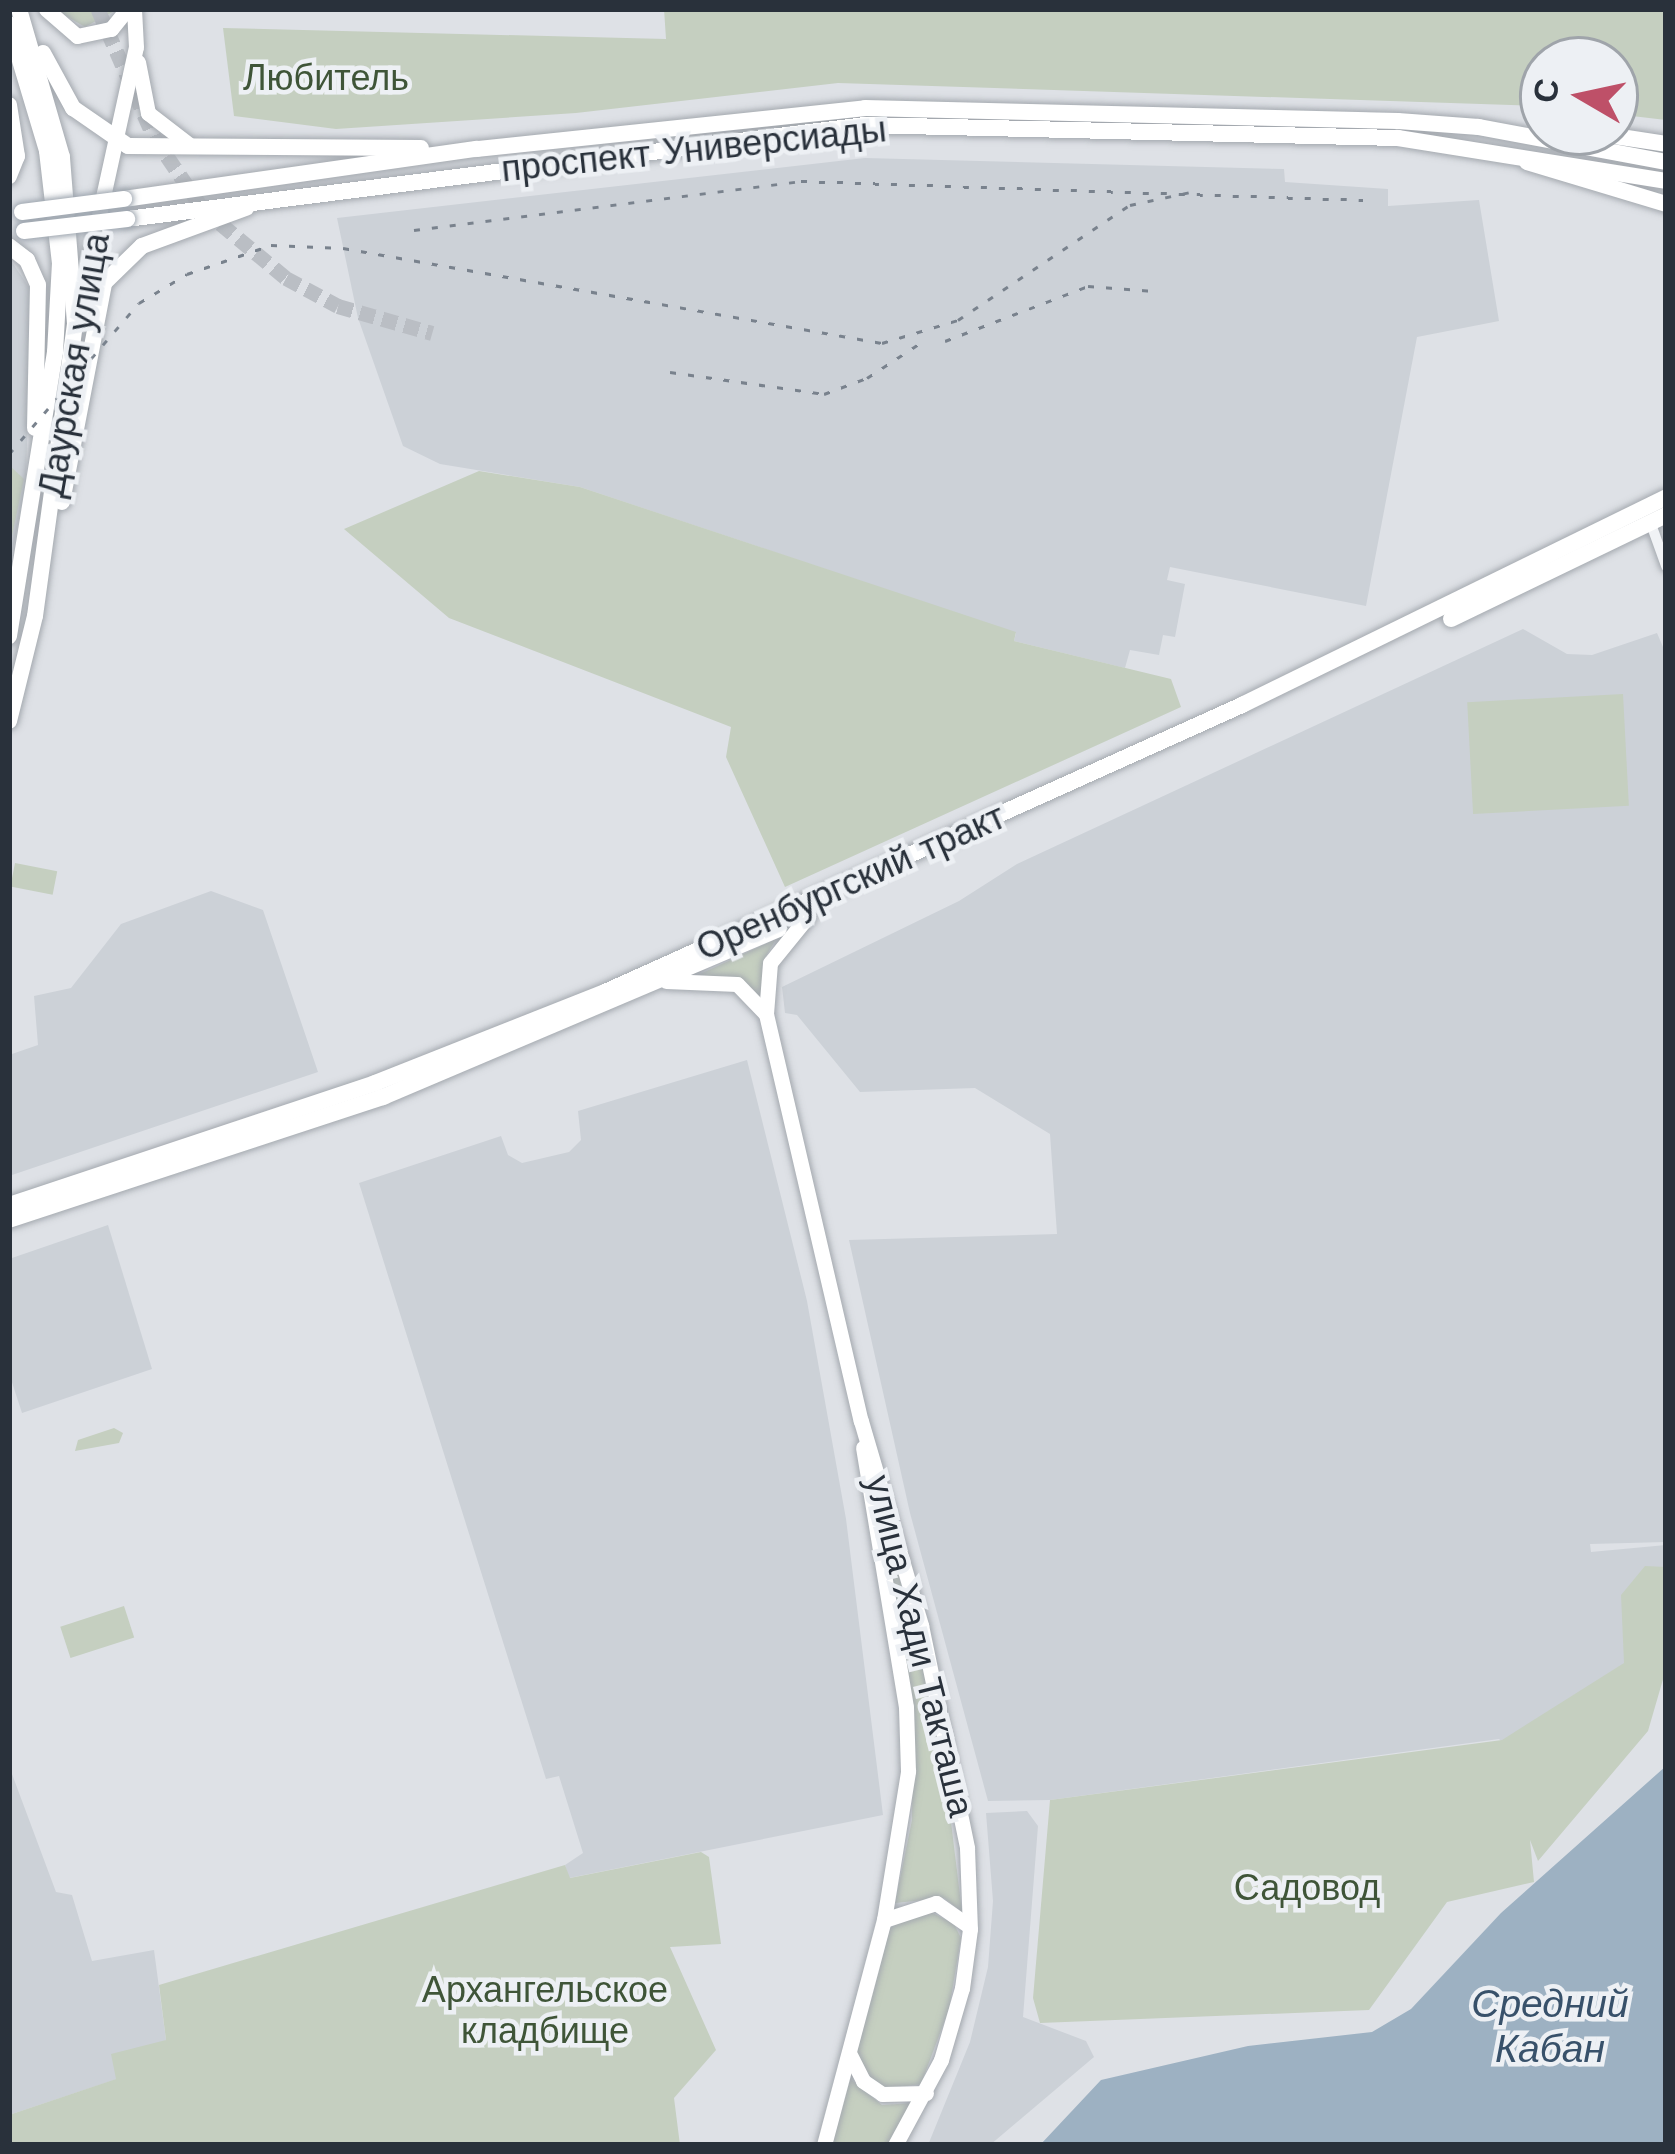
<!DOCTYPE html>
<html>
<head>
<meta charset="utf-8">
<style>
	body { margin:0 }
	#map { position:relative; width:1675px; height:2154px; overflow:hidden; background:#dee1e6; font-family:"Work Sans",sans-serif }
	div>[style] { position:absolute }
	.built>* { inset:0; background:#ccd1d7 }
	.green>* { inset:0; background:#c5cfc0; transform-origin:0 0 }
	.water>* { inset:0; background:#9db1c2 }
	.secondary-tunnel>* { height:15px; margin-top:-7.5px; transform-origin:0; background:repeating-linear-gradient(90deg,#babec4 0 15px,transparent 0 23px) }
	.roads { filter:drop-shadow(0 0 3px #a4a9af) drop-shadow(0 0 3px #a4a9af) }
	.street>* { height:10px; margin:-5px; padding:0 5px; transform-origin:5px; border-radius:5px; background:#f0f2f5 }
	.secondary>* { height:15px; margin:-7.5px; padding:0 7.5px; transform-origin:7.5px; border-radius:7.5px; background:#fff }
	.primary>* { height:16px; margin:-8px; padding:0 8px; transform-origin:8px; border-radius:8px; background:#fff }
	.rail>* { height:3px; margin-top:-1.5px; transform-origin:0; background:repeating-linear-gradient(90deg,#79828d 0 6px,transparent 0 18px) }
	.bridges { filter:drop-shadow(0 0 3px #9fa7b0) drop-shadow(0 0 3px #9fa7b0) }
	.primary-bridge>* { height:16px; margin:-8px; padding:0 8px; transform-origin:8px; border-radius:8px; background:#fff }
	span { translate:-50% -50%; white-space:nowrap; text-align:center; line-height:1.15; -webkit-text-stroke:9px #edf0f4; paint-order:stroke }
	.park-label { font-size:36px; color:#3f5538 }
	.street-label { font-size:36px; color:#29313b }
	.water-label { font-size:39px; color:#38516a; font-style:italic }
	.frame { position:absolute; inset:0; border:12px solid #29313b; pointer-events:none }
	.north { position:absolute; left:1519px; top:36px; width:120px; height:120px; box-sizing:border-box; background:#edf0f4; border:3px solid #9fa4aa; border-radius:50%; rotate:279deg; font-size:33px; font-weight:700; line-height:48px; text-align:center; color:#29313b }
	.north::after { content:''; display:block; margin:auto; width:42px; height:54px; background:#be5068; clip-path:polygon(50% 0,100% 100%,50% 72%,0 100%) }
</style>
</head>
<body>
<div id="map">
	<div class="built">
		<i style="clip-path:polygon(865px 158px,1284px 169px,1285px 182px,1388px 189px,1388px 206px,1479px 200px,1499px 321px,1417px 337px,1366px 606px,1170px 567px,1167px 580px,1185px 584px,1175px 637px,1163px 635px,1159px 655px,1130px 650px,1125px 668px,1014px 641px,1016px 633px,580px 487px,440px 464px,403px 446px,358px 318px,337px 218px)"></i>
		<i style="clip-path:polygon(9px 258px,31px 290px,26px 481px,9px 570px)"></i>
		<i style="clip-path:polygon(1523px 629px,1567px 654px,1592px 655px,1657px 633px,1666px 654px,1666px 1542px,1590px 1544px,1591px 1552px,1666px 1545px,1666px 1634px,1521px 1761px,1499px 1739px,1050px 1800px,988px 1801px,910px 1513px,849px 1240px,1057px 1234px,1050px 1134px,975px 1088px,860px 1092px,797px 1015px,785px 1013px,782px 987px,959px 901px,1017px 864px)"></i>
		<i style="clip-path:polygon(211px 891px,263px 910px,318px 1072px,9px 1176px,9px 1055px,38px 1045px,34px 996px,71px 988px,121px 924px)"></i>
		<i style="clip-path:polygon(747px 1060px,807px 1301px,846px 1519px,883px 1815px,569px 1878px,565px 1865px,583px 1853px,559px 1776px,546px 1779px,359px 1183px,501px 1136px,508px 1155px,522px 1163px,569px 1152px,581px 1140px,578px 1111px)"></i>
		<i style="clip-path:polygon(108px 1225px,152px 1369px,22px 1413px,9px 1373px,9px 1259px)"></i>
		<i style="clip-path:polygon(9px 1766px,56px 1892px,72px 1895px,92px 1961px,154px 1950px,166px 2040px,117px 2079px,9px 2115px)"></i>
		<i style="clip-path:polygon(1027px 1811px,1038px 1826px,1023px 2017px,1086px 2041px,1094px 2057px,990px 2145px,928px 2145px,970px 2042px,988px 1967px,993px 1901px,986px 1813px)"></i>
	</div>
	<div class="green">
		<i style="clip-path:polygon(54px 9px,118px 9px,85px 27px)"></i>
		<i style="clip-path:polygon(664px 9px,1666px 9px,1666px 120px,1615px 114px,1615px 60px,1543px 60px,1543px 106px,838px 83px,576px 113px,336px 129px,234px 116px,223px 28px,666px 39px)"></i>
		<i style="clip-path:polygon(10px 466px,24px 479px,9px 550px,9px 467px)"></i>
		<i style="clip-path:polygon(479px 471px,580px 487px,1016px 632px,1014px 641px,1171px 679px,1181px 707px,785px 887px,726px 757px,731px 727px,449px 618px,344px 529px)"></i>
		<i style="left:1623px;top:694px;width:112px;height:156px;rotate:87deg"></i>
		<i style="left:15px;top:863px;width:43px;height:24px;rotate:11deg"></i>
		<i style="clip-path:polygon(776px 939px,763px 961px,764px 1006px,740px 980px,698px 975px)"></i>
		<i style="clip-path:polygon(114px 1428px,123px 1433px,119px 1443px,75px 1451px,78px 1440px)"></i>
		<i style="clip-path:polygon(867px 1452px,941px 1740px,962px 1912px,944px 1898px,895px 1903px,912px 1820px,913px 1715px)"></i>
		<i style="clip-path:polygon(1645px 1566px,1666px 1567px,1666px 1669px,1648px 1731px,1538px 1861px,1530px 1840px,1534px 1882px,1447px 1902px,1369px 2010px,1040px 2023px,1033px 1998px,1050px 1800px,1502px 1740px,1624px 1663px,1621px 1595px)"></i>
		<i style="left:124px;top:1606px;width:33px;height:67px;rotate:72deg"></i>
		<i style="clip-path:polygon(701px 1852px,709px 1857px,721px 1944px,670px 1947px,716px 2050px,674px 2098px,680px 2145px,9px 2145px,9px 2115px,116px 2079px,111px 2054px,166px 2040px,159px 1985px,565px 1865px,570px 1878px)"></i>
		<i style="clip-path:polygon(925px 1909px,954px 1924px,961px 1938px,949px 2009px,921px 2084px,879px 2090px,853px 2056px,886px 1930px)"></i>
		<i style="clip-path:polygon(849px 2078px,882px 2105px,913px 2103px,888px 2145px,829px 2145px)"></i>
	</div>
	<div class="water">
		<i style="clip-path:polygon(1666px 1766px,1666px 2145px,1040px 2145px,1101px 2080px,1248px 2046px,1372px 2032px,1411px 2009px,1501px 1913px)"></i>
	</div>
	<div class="secondary-tunnel">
		<i style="left:98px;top:9px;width:140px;rotate:66.4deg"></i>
		<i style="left:154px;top:137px;width:87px;rotate:55.8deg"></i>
		<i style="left:203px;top:209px;width:108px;rotate:39.7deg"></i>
		<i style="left:286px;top:278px;width:59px;rotate:28.3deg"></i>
		<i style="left:338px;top:306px;width:98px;rotate:16deg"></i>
	</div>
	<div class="roads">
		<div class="street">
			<i style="left:1651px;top:524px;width:45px;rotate:70.3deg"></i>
		</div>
		<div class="secondary">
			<i style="left:46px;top:9px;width:41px;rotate:41.1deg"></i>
			<i style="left:77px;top:36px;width:35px;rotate:-12deg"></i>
			<i style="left:111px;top:29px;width:26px;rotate:-51deg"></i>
			<i style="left:138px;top:62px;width:52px;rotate:78.9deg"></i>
			<i style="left:148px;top:113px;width:54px;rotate:37.5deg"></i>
			<i style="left:77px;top:315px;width:274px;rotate:-77.6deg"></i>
			<i style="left:136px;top:47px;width:38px;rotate:-93deg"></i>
			<i style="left:808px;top:916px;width:60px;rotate:129deg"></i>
			<i style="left:770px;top:963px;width:51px;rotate:94.5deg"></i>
			<i style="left:766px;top:1014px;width:418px;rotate:76.9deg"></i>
			<i style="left:861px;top:1421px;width:213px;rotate:73.6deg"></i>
			<i style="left:921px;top:1625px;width:228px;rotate:78.3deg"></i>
			<i style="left:967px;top:1848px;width:81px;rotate:87.9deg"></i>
			<i style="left:970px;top:1929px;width:60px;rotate:97.7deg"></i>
			<i style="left:962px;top:1988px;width:75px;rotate:106.3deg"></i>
			<i style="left:941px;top:2060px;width:97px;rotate:118.4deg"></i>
			<i style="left:666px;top:981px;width:71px;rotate:2.4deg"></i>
			<i style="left:737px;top:984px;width:42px;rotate:46deg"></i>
			<i style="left:884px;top:1920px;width:55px;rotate:-18.1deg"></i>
			<i style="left:936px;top:1903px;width:40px;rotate:34.9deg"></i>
			<i style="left:849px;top:2053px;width:31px;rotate:63deg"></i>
			<i style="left:863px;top:2081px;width:23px;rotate:34deg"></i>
			<i style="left:882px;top:2094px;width:44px;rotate:-1.3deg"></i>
			<i style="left:824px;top:2145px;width:233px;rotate:-75.1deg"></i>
			<i style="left:884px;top:1920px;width:151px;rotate:-80.8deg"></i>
			<i style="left:908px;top:1771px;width:64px;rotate:-91.8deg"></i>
			<i style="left:906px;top:1707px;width:263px;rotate:-99.4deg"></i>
		</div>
		<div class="primary">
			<i style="left:9px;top:24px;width:133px;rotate:73.3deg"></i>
			<i style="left:47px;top:151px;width:113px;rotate:83.4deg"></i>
			<i style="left:60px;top:263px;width:89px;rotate:93.2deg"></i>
			<i style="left:55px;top:352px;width:288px;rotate:99.2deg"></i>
			<i style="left:43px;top:53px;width:63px;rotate:61.4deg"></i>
			<i style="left:73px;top:108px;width:67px;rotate:34.6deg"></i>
			<i style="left:128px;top:146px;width:293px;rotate:0.4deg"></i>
			<i style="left:9px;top:105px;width:52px;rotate:81.1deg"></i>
			<i style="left:17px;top:156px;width:22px;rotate:112deg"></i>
			<i style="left:1588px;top:132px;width:79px;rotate:8.7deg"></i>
			<i style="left:1527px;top:162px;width:145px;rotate:16.8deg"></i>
			<i style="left:124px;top:199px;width:357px;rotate:-8.1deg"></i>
			<i style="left:477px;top:149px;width:390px;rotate:-6deg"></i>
			<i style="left:865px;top:108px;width:533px;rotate:1.4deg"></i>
			<i style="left:1398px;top:121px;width:81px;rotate:4.2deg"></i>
			<i style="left:1479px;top:127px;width:190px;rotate:10.6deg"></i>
			<i style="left:127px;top:219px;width:744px;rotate:-7.26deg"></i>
			<i style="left:865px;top:125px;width:533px;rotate:1.4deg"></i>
			<i style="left:1398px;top:138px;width:271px;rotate:9.1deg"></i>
			<i style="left:9px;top:246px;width:23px;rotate:38deg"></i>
			<i style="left:27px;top:260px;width:27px;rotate:66deg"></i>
			<i style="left:38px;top:285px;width:143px;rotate:91.2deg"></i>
			<i style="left:62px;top:502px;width:223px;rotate:-79.1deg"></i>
			<i style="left:104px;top:283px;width:53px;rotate:-44.2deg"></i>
			<i style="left:142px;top:246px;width:111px;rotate:-20.1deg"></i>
			<i style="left:1451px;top:619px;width:239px;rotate:-25.8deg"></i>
			<i style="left:9px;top:721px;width:108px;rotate:-76.1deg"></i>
			<i style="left:35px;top:616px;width:296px;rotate:-82.2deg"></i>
			<i style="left:75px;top:323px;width:167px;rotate:-94.5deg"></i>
			<i style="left:62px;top:157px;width:154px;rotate:-106.2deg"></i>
			<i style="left:9px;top:1205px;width:386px;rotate:-18.4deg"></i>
			<i style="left:375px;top:1083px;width:247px;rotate:-21.6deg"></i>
			<i style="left:605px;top:992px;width:699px;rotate:-24.25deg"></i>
			<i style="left:1242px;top:705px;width:472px;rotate:-26.1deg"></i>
			<i style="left:9px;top:1220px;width:394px;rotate:-18.2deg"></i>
			<i style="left:383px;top:1097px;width:430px;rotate:-23deg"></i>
		</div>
	</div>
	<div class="rail">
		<i style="left:414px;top:230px;width:390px;rotate:-7.2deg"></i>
		<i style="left:801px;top:181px;width:562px;rotate:1.94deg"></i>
		<i style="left:945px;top:341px;width:153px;rotate:-21deg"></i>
		<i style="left:1088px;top:286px;width:66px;rotate:4.3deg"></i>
		<i style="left:670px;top:372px;width:156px;rotate:8.1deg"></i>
		<i style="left:824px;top:394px;width:46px;rotate:-20.4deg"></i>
		<i style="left:867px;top:378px;width:66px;rotate:-33.2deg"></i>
		<i style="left:9px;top:454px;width:199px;rotate:-49.3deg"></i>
		<i style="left:139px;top:303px;width:56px;rotate:-31.1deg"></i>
		<i style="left:187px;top:274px;width:89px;rotate:-19deg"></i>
		<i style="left:271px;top:245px;width:72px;rotate:2.4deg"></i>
		<i style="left:343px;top:248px;width:547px;rotate:10deg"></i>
		<i style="left:882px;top:343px;width:79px;rotate:-16.8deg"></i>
		<i style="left:958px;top:320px;width:207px;rotate:-33.8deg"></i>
		<i style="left:1130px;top:205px;width:72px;rotate:-12.1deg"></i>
	</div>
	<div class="bridges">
		<div class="primary-bridge">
			<i style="left:22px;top:212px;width:103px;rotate:-7.3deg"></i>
			<i style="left:24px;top:231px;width:104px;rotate:-6.6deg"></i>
		</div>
	</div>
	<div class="park-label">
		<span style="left:326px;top:79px">Любитель</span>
		<span style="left:1307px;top:1889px">Садовод</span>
		<span style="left:545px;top:2011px">Архангельское<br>кладбище</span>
	</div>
	<div class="street-label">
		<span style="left:694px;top:150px;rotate:-6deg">проспект Универсиады</span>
		<span style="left:75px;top:365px;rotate:-80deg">Даурская улица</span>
		<span style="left:851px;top:883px;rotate:-24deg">Оренбургский тракт</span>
		<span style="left:919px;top:1646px;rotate:76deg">улица Хади Такташа</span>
	</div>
	<div class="water-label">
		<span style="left:1550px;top:2027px">Средний<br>Кабан</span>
	</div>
	<div class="frame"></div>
	<div class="north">С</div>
</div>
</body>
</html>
